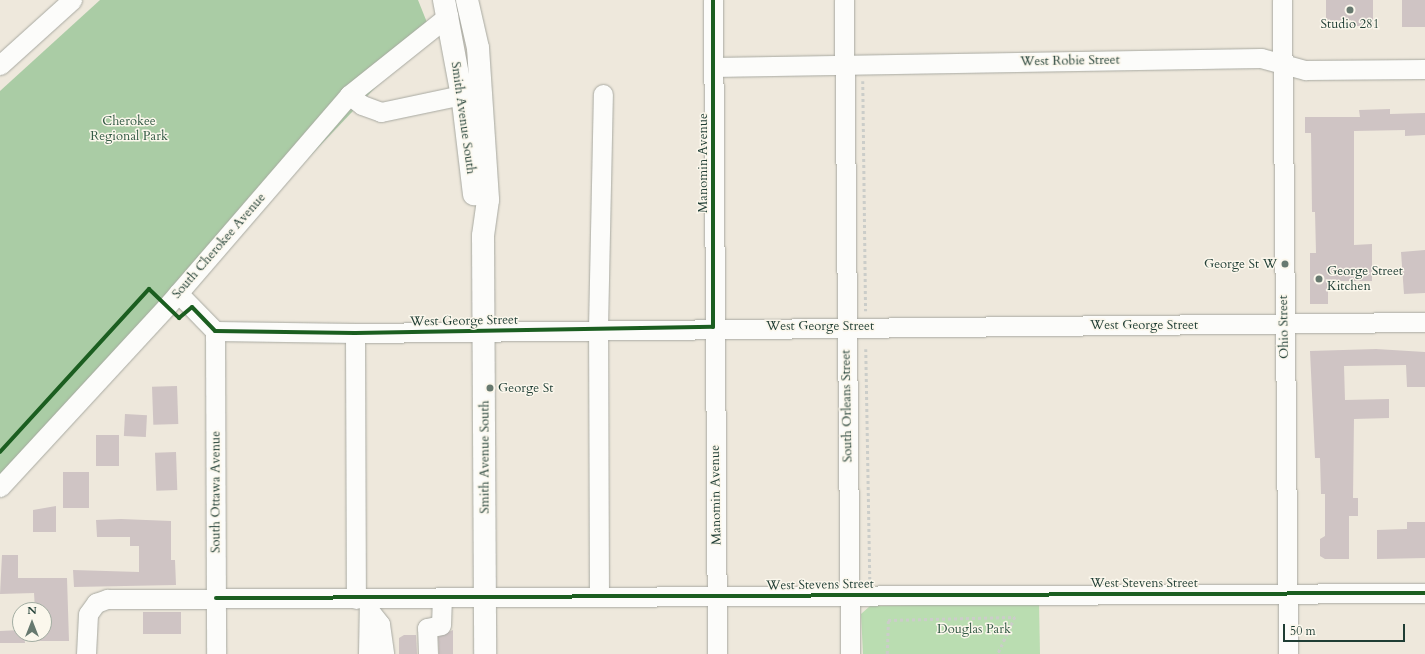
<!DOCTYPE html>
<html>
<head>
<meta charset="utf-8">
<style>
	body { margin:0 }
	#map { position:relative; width:1425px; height:654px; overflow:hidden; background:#eee8dc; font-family:Cardo,serif }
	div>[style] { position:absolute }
	.green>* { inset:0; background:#baddb1 }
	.forest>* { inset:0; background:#aacca5 }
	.building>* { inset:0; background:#cfc4c4; transform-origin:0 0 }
	.path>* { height:2.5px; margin-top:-1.25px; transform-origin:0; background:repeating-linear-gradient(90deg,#cbcdc9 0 3px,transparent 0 6px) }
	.roads { filter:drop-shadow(0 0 1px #a8a9a1) drop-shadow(0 0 1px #a8a9a1) }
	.minor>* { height:19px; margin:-9.5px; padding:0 9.5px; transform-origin:9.5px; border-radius:9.5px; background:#fcfcfa }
	.major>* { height:22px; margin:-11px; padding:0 11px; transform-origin:11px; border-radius:11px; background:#fcfcfa }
	.cycleway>* { height:4px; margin:-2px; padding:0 2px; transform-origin:2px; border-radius:2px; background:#1b5e20 }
	.dots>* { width:11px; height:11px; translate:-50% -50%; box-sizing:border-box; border:2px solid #fbf7ec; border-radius:50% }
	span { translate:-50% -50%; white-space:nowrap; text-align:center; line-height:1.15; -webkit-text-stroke:3px #fbf7ec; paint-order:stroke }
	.poi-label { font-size:13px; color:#1f3d34 }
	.right { translate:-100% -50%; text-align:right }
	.left { translate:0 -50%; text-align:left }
	.street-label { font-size:13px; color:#1f3d34 }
	.park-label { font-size:13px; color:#355b46 }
	.north { position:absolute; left:12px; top:602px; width:40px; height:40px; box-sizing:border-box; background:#fbf7ec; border:1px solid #a3ada2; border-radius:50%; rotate:0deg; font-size:11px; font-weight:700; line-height:16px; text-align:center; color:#1f3d34 }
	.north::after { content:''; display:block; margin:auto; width:14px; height:18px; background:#67796f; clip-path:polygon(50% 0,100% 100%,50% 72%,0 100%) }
	.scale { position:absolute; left:1283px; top:624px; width:122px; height:18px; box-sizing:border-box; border:2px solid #1f3d34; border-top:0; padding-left:5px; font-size:12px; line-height:14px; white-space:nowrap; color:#1f3d34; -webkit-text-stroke:3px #fbf7ec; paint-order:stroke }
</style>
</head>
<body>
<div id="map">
	<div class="green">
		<i style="clip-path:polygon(1039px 603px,1040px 654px,863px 654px,861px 614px,870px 606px)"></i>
	</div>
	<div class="forest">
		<i style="clip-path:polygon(100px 0,418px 0,430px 30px,0 482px,0 91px)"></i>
	</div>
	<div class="building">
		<i style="clip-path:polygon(1326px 0,1373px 0,1373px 26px,1351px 26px,1351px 20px,1326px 21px)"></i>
		<i style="left:1402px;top:0;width:23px;height:27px"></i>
		<i style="clip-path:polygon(1390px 109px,1390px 114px,1425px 113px,1425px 135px,1405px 136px,1405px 130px,1354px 131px,1354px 245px,1372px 244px,1372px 281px,1328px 281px,1328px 304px,1310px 304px,1310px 253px,1316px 253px,1315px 212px,1312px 212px,1311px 133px,1305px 133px,1305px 117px,1360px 117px,1359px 110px)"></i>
		<i style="clip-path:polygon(1425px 250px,1425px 293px,1404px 294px,1401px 252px)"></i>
		<i style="clip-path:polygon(1376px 349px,1425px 352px,1425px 387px,1407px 387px,1406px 365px,1344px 366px,1345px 400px,1389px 399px,1389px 418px,1354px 419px,1353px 498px,1358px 498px,1358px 516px,1349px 516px,1349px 559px,1325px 559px,1320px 556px,1320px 539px,1325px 536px,1325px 494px,1321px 494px,1320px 458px,1315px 458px,1310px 351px)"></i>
		<i style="left:177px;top:386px;width:38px;height:25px;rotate:88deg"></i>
		<i style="left:125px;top:414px;width:22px;height:22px;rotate:3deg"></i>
		<i style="left:96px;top:435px;width:23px;height:31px"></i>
		<i style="left:176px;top:452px;width:38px;height:21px;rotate:88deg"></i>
		<i style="left:63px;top:472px;width:26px;height:36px"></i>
		<i style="clip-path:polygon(56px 506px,56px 532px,33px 532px,33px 510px)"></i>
		<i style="clip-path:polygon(121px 519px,171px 521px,171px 560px,175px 560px,176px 585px,74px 587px,73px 570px,139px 572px,139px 546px,130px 546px,130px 537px,97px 537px,96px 520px)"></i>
		<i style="clip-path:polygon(1407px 522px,1425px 522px,1425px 558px,1377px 559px,1377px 530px,1407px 529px)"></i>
		<i style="clip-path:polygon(2px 555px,18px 555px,18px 578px,67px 578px,69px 641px,37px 641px,37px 634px,44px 634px,44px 610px,35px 610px,34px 593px,0 594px)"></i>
		<i style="left:181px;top:612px;width:22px;height:38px;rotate:90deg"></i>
		<i style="clip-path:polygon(20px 630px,24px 634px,25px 643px,0 643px,0 631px)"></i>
		<i style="clip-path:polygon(453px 630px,453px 654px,439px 654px,438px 637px)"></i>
		<i style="clip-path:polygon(404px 635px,416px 635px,417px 654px,399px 654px,399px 638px)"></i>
	</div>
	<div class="path">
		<i style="left:863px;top:81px;width:230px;rotate:89.3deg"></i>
		<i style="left:866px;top:349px;width:230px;rotate:89deg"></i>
		<i style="left:887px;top:654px;width:34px;rotate:-88deg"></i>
		<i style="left:888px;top:620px;width:127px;rotate:-1.4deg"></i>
		<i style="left:1015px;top:617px;width:41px;rotate:114.7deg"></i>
	</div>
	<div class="roads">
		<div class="minor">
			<i style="left:713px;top:0;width:654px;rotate:89.65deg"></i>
			<i style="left:844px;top:0;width:654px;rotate:89.47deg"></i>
			<i style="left:1282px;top:0;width:654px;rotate:89.47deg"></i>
			<i style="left:0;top:65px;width:97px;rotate:-42.1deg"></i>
			<i style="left:713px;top:67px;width:548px;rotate:-0.94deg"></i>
			<i style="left:1261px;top:58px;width:46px;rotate:15.3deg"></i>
			<i style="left:1305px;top:70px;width:120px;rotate:-0.5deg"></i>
			<i style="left:349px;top:95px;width:16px;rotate:38deg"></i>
			<i style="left:362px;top:105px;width:20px;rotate:20deg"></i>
			<i style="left:381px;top:112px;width:83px;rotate:-11.9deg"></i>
			<i style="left:178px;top:293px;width:53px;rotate:45.8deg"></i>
			<i style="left:215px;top:331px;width:140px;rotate:0.8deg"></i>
			<i style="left:355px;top:333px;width:1070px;rotate:-0.59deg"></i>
			<i style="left:215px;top:331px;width:323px;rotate:89.8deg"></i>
			<i style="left:355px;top:333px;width:266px;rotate:89.8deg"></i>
			<i style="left:0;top:487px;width:246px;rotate:-47.3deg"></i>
			<i style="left:167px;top:306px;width:279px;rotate:-49.2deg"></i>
			<i style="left:349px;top:95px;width:127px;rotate:-38.6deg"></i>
			<i style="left:599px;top:597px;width:269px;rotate:-90.2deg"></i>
			<i style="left:598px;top:328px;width:234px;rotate:-88.8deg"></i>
			<i style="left:369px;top:610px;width:18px;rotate:52deg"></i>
			<i style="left:380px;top:624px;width:30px;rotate:82deg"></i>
			<i style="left:86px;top:654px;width:40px;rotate:-87.1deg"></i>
			<i style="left:88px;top:614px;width:14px;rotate:-54deg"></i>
			<i style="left:96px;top:603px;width:12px;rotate:-20deg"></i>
			<i style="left:107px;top:599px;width:1318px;rotate:-0.26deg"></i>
			<i style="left:368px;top:654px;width:55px;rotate:-89deg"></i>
			<i style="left:428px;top:654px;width:26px;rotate:-92deg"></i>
			<i style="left:427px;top:628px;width:14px;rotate:-12deg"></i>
			<i style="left:441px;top:625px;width:26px;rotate:-88deg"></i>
		</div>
		<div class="major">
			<i style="left:444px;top:0;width:104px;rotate:79.4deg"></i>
			<i style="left:463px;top:102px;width:93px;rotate:83.2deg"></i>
			<i style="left:467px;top:0;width:49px;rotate:77.1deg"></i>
			<i style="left:478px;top:48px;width:152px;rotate:86.2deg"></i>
			<i style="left:488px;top:200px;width:36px;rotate:98deg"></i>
			<i style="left:483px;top:236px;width:418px;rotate:89.7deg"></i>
		</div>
	</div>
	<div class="cycleway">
		<i style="left:0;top:452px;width:221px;rotate:-47.6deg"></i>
		<i style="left:149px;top:289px;width:42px;rotate:44deg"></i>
		<i style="left:179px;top:318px;width:17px;rotate:-40deg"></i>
		<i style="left:192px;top:307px;width:33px;rotate:46deg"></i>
		<i style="left:215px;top:331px;width:140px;rotate:0.8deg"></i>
		<i style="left:355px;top:333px;width:358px;rotate:-1deg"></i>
		<i style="left:713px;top:327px;width:327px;rotate:-90deg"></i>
		<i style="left:216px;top:598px;width:1209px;rotate:-0.24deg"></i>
	</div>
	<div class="dots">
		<i style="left:1350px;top:10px;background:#67796f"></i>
		<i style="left:1285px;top:264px;background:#67796f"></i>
		<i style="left:1319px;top:279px;background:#67796f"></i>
		<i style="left:490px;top:388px;background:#67796f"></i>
	</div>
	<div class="poi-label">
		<span style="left:1350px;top:24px">Studio 281</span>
		<span class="right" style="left:1277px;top:264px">George St W</span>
		<span class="left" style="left:1327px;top:279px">George Street<br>Kitchen</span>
		<span class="left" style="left:498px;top:388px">George St</span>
	</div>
	<div class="street-label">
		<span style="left:1070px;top:61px;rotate:-1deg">West Robie Street</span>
		<span style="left:463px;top:118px;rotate:82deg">Smith Avenue South</span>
		<span style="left:703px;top:163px;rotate:-90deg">Manomin Avenue</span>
		<span style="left:219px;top:246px;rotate:-49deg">South Cherokee Avenue</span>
		<span style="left:464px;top:321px;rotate:-1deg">West George Street</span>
		<span style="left:1144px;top:325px">West George Street</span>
		<span style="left:820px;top:326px">West George Street</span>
		<span style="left:1284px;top:327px;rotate:-91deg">Ohio Street</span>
		<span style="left:847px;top:406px;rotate:-91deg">South Orleans Street</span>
		<span style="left:485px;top:457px;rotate:-90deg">Smith Avenue South</span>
		<span style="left:216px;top:492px;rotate:-90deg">South Ottawa Avenue</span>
		<span style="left:716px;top:495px;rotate:-91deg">Manomin Avenue</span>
		<span style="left:1144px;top:583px">West Stevens Street</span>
		<span style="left:820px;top:585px;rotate:-1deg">West Stevens Street</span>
	</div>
	<div class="park-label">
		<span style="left:129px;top:129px">Cherokee<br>Regional Park</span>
		<span style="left:974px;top:629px">Douglas Park</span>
	</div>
	<div class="north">N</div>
	<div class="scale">50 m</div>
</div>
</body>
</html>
